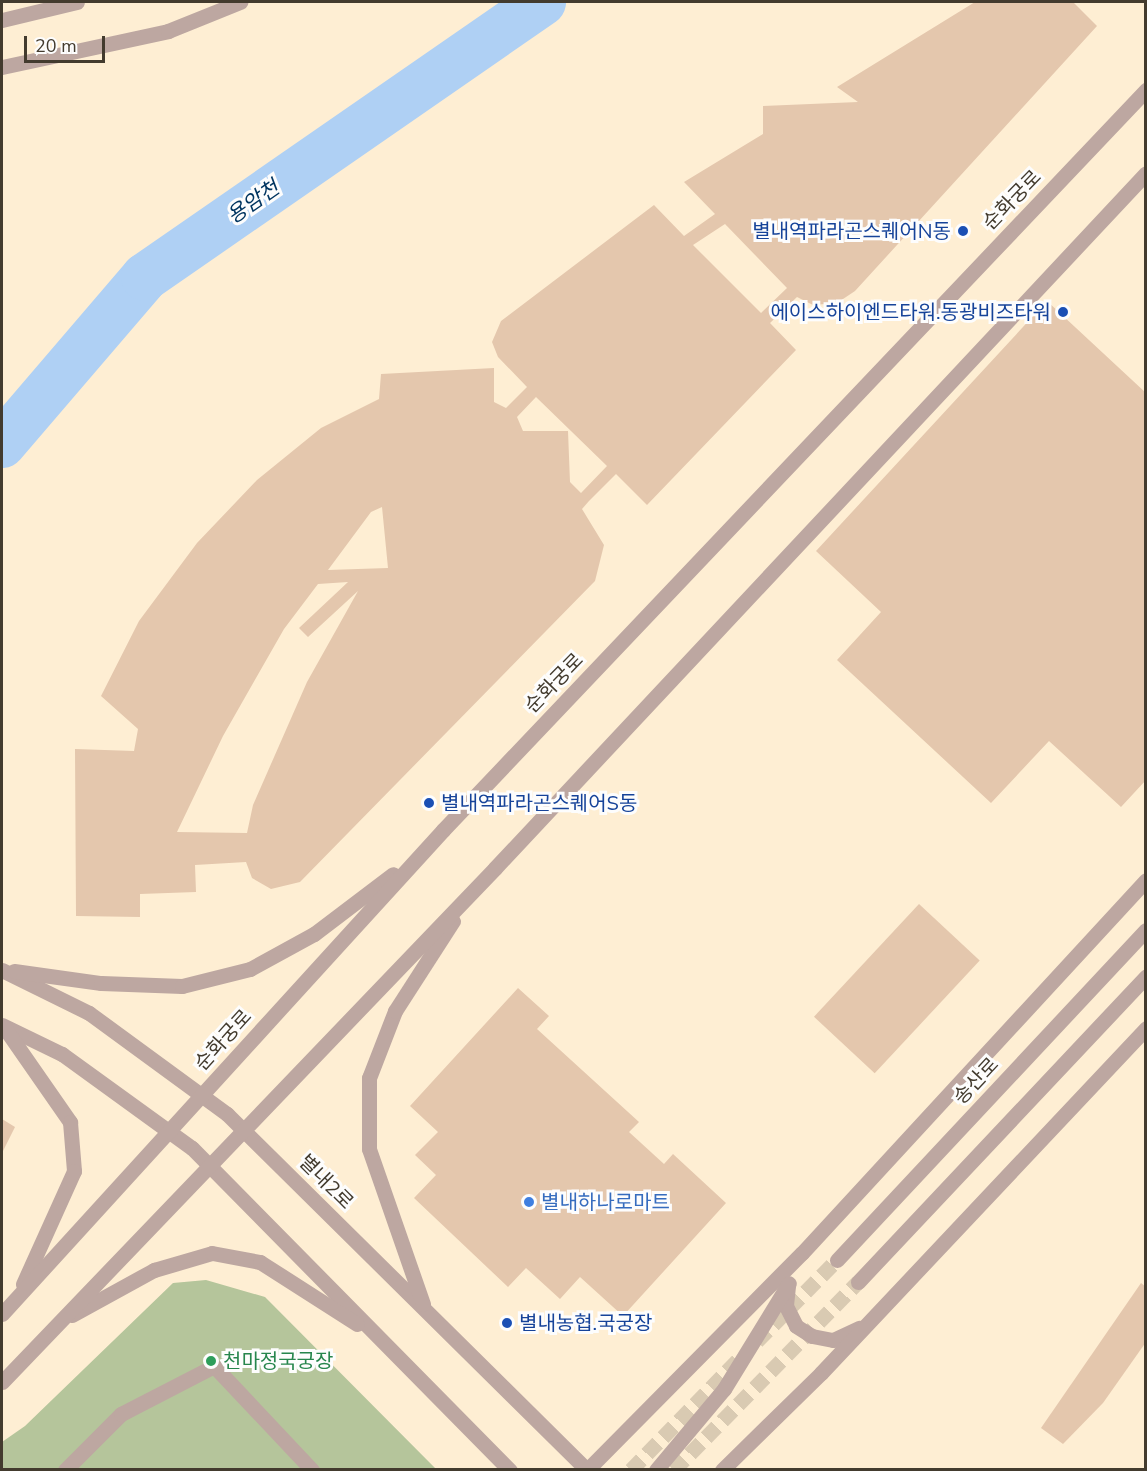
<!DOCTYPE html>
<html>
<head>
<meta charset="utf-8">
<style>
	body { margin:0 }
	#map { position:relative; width:1147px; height:1471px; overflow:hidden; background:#feeed3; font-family:"Nunito Sans","Noto Sans KR",sans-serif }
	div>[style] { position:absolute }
	.green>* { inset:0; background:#b5c59b }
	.river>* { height:48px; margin:-24px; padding:0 24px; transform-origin:24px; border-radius:24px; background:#afd0f4 }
	.building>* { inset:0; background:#e4c7ad; transform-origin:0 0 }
	.tertiary-tunnel>* { height:15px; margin-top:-7.5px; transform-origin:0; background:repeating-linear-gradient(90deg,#d9cab2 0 15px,transparent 0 23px) }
	.service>* { height:15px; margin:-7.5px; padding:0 7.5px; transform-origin:7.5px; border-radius:7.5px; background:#bda7a1 }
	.minor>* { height:15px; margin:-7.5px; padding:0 7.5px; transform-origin:7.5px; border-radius:7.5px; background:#bda7a1 }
	.tertiary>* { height:15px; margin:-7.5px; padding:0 7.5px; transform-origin:7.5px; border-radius:7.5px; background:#bda7a1 }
	.dots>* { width:16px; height:16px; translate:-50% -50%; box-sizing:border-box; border:3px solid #fdfdfd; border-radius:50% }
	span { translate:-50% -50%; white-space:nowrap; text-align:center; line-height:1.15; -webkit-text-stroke:6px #fdfdfd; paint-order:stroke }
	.street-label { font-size:20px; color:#433b2e }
	.transit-label { font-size:20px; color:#164399 }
	.right { translate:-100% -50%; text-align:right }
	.left { translate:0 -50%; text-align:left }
	.shop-label { font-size:20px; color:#366cbe }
	.leisure-label { font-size:20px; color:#27864d }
	.water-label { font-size:21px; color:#013560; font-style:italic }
	.frame { position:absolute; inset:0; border:3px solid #433b2e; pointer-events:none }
	.scale { position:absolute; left:24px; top:36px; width:81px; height:27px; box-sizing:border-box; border:3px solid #433b2e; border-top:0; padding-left:8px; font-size:18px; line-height:21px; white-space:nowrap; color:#433b2e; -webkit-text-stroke:4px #fdfdfd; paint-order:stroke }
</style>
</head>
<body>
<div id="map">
	<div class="green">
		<i style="clip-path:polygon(206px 1280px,265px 1297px,436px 1469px,2px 1470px,2px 1442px,25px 1426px,173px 1283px)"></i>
	</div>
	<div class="river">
		<i style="left:2px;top:444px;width:220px;rotate:-49.4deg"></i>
		<i style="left:145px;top:277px;width:483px;rotate:-34.7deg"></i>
	</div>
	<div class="building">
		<i style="clip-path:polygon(evenodd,975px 2px,1073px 2px,1097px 26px,855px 291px,837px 303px,813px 305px,797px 297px,770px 323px,796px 350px,647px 505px,616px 474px,589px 501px,582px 509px,604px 545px,595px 581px,300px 882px,271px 889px,252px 878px,246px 862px,195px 865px,196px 892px,140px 894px,140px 917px,76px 916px,75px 749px,134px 751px,138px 729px,101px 696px,139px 621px,197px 543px,257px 480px,321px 428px,379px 399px,381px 374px,494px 368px,494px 402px,506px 408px,527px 387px,498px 357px,492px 342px,501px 321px,654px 205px,684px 236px,715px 214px,684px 182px,763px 134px,763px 106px,858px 102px,837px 87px,975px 2px,725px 224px,787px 288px,761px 313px,693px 245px,725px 224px,975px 2px,536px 397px,607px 466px,581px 493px,570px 482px,568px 431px,523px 431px,517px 417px,536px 397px,975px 2px,382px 507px,388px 568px,328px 570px,371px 512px,382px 507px,975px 2px,348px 582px,299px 628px,308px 637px,358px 591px,307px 682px,253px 805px,247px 833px,177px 832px,223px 736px,284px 629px,318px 584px,348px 582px)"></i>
		<i style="clip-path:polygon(1047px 301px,1146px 393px,1146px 780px,1121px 807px,1049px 741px,991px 803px,837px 660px,881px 612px,816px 551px)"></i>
		<i style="left:919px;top:904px;width:83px;height:154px;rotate:43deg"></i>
		<i style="clip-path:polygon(518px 988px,549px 1016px,537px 1029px,639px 1122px,629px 1132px,664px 1164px,673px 1154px,726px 1203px,623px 1316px,580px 1277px,560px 1299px,526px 1268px,508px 1287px,414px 1198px,436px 1175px,415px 1155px,438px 1132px,410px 1106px)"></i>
		<i style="clip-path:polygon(2px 1119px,15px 1127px,2px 1153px)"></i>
		<i style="clip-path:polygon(1141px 1283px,1146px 1287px,1146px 1342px,1103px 1403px,1063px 1444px,1041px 1428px)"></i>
	</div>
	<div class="tertiary-tunnel">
		<i style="left:757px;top:1341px;width:114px;rotate:-45.4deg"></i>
		<i style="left:631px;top:1470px;width:153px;rotate:-45.8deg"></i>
		<i style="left:674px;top:1470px;width:263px;rotate:-45.6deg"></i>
	</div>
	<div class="service">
		<i style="left:65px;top:1470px;width:79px;rotate:-45deg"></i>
		<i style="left:121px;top:1414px;width:105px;rotate:-27.3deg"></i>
		<i style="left:214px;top:1366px;width:143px;rotate:46.7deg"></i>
	</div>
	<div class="minor">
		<i style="left:2px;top:20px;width:77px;rotate:-13.5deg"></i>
		<i style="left:2px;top:67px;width:170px;rotate:-12.2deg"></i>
		<i style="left:168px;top:31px;width:78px;rotate:-21.9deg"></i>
	</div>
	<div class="tertiary">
		<i style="left:2px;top:970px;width:97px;rotate:26.3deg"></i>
		<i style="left:89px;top:1013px;width:171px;rotate:36.2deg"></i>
		<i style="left:227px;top:1114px;width:506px;rotate:44.68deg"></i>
		<i style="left:14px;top:971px;width:88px;rotate:7.9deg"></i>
		<i style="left:101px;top:983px;width:81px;rotate:2.1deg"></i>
		<i style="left:182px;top:986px;width:70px;rotate:-14deg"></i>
		<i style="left:250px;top:969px;width:73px;rotate:-28.7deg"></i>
		<i style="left:314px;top:934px;width:99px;rotate:-37.2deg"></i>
		<i style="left:2px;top:1025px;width:67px;rotate:25.8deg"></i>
		<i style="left:62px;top:1054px;width:160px;rotate:35.9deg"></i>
		<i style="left:192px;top:1148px;width:453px;rotate:45.4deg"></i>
		<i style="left:4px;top:1027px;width:116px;rotate:55.2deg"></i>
		<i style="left:70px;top:1122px;width:49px;rotate:85.3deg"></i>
		<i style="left:74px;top:1171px;width:124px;rotate:114.3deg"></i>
		<i style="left:837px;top:1260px;width:452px;rotate:-46.9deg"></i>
		<i style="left:858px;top:1282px;width:420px;rotate:-46.7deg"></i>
		<i style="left:788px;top:1286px;width:20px;rotate:96deg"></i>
		<i style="left:786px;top:1306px;width:22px;rotate:63deg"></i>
		<i style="left:796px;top:1326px;width:19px;rotate:32deg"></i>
		<i style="left:812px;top:1336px;width:21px;rotate:11deg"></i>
		<i style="left:833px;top:1340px;width:29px;rotate:-25deg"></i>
		<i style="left:423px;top:1304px;width:164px;rotate:-109.2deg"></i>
		<i style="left:369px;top:1149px;width:71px;rotate:-90deg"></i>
		<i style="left:369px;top:1078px;width:72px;rotate:-68.8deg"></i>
		<i style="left:395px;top:1011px;width:107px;rotate:-57.2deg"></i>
		<i style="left:2px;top:1314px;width:655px;rotate:-47.66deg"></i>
		<i style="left:443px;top:830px;width:1021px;rotate:-46.47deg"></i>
		<i style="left:72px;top:1315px;width:94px;rotate:-28.8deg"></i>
		<i style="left:154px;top:1270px;width:60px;rotate:-16.3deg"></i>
		<i style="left:212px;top:1253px;width:49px;rotate:10.6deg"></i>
		<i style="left:260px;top:1262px;width:115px;rotate:32.6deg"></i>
		<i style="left:2px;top:1382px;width:712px;rotate:-46.19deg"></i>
		<i style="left:495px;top:868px;width:952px;rotate:-46.87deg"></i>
		<i style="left:587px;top:1470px;width:305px;rotate:-45.3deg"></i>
		<i style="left:802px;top:1253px;width:507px;rotate:-47.32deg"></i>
		<i style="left:656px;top:1470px;width:106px;rotate:-50deg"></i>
		<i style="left:724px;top:1389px;width:124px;rotate:-58.5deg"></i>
		<i style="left:722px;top:1470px;width:139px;rotate:-44.4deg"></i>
		<i style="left:821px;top:1373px;width:474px;rotate:-46.7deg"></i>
	</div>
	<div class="dots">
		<i style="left:963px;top:231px;background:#1a4fb4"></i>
		<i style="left:1063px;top:312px;background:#1a4fb4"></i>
		<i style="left:429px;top:803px;background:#1a4fb4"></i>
		<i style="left:529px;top:1202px;background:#3f7fe0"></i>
		<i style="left:507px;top:1323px;background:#1a4fb4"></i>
		<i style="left:211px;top:1361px;background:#2e9e5b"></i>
	</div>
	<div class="street-label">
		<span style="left:1012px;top:200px;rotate:-46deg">순화궁로</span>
		<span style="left:554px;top:683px;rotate:-46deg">순화궁로</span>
		<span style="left:223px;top:1040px;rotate:-48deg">순화궁로</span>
		<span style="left:976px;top:1081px;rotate:-47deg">송산로</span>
		<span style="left:326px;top:1182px;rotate:45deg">별내2로</span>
	</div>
	<div class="transit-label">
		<span class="right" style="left:951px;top:231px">별내역파라곤스퀘어N동</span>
		<span class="right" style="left:1051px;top:312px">에이스하이엔드타워.동광비즈타워</span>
		<span class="left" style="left:441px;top:803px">별내역파라곤스퀘어S동</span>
		<span class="left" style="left:519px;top:1323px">별내농협.국궁장</span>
	</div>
	<div class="shop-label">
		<span class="left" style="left:541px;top:1202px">별내하나로마트</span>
	</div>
	<div class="leisure-label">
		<span class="left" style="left:223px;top:1361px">천마정국궁장</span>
	</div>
	<div class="water-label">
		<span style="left:253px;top:202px;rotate:-35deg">용암천</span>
	</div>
	<div class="frame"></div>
	<div class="scale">20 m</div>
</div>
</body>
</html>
